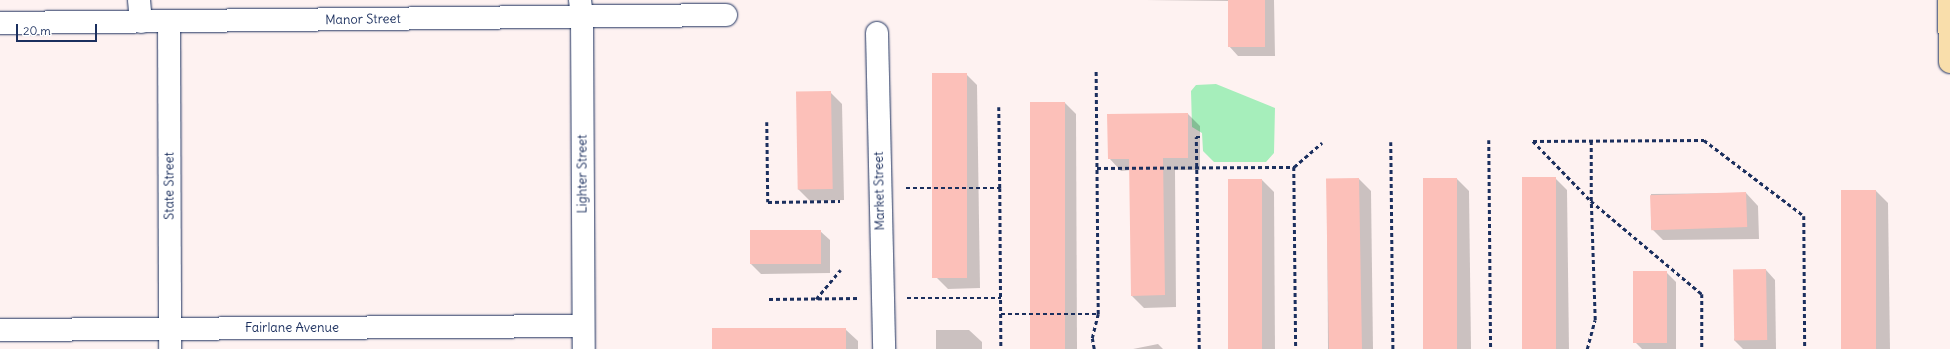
<!DOCTYPE html>
<html>
<head>
<meta charset="utf-8">
<style>
	body { margin:0 }
	#map { position:relative; width:1950px; height:349px; overflow:hidden; background:#fef2f1; font-family:Delius,sans-serif }
	div>[style] { position:absolute }
	.green>* { inset:0; background:#a6eebb }
	.shadow>* { inset:0; background:#0003 }
	.building>* { inset:0; background:#fcc0b9; transform-origin:0 0 }
	.path>* { height:2.5px; margin-top:-1.25px; transform-origin:0; background:repeating-linear-gradient(90deg,#1b2f5e 0 4px,transparent 0 7px) }
	.roads { filter:drop-shadow(0 0 1px #1b2f5e) drop-shadow(0 0 1px #1b2f5e) }
	.minor>* { height:22px; margin:-11px; padding:0 11px; transform-origin:11px; border-radius:11px; background:#fff }
	.major>* { height:22px; margin:-11px; padding:0 11px; transform-origin:11px; border-radius:11px; background:#f9deab }
	span { translate:-50% -50%; white-space:nowrap; text-align:center; line-height:1.15; -webkit-text-stroke:3px #fff; paint-order:stroke }
	.street-label { font-size:13px; color:#1b2f5e }
	.scale { position:absolute; left:16px; top:24px; width:81px; height:18px; box-sizing:border-box; border:2px solid #1b2f5e; border-top:0; padding-left:5px; font-size:12px; line-height:14px; white-space:nowrap; color:#1b2f5e; -webkit-text-stroke:3px #fff; paint-order:stroke }
</style>
</head>
<body>
<div id="map">
	<div class="green">
		<i style="clip-path:polygon(1216px 84px,1275px 108px,1274px 153px,1266px 162px,1214px 162px,1203px 151px,1202px 133px,1192px 127px,1191px 91px,1196px 85px)"></i>
	</div>
	<div class="shadow">
		<i style="clip-path:polygon(1145px 0,1274px 0,1275px 56px,1238px 56px,1229px 46px,1229px 1px)"></i>
		<i style="clip-path:polygon(966px 74px,977px 85px,980px 288px,948px 289px,937px 278px)"></i>
		<i style="clip-path:polygon(830px 92px,842px 104px,844px 200px,810px 201px,798px 189px)"></i>
		<i style="clip-path:polygon(1065px 103px,1076px 114px,1077px 349px,1035px 349px,1031px 104px)"></i>
		<i style="clip-path:polygon(1188px 114px,1200px 126px,1200px 170px,1175px 170px,1176px 307px,1144px 308px,1132px 296px,1131px 170px,1121px 171px,1109px 158px)"></i>
		<i style="clip-path:polygon(1555px 178px,1567px 190px,1569px 349px,1524px 349px)"></i>
		<i style="clip-path:polygon(1359px 179px,1371px 191px,1373px 349px,1328px 349px,1327px 180px)"></i>
		<i style="clip-path:polygon(1457px 179px,1469px 191px,1471px 349px,1426px 349px)"></i>
		<i style="clip-path:polygon(1262px 180px,1274px 192px,1275px 349px,1230px 349px)"></i>
		<i style="clip-path:polygon(1876px 191px,1888px 203px,1890px 349px,1845px 349px)"></i>
		<i style="clip-path:polygon(1746px 193px,1758px 206px,1759px 239px,1663px 240px,1651px 228px,1651px 194px)"></i>
		<i style="clip-path:polygon(820px 231px,830px 240px,830px 273px,761px 274px,751px 264px)"></i>
		<i style="clip-path:polygon(1766px 270px,1775px 280px,1776px 349px,1743px 349px,1734px 340px)"></i>
		<i style="clip-path:polygon(1666px 272px,1676px 282px,1676px 349px,1642px 349px,1635px 342px)"></i>
		<i style="clip-path:polygon(845px 329px,858px 341px,858px 349px,750px 349px)"></i>
		<i style="clip-path:polygon(936px 330px,969px 330px,982px 342px,982px 349px,936px 349px)"></i>
		<i style="clip-path:polygon(1158px 344px,1163px 349px,1133px 349px)"></i>
	</div>
	<div class="building">
		<i style="left:1228px;top:0;width:37px;height:47px"></i>
		<i style="left:932px;top:73px;width:35px;height:205px"></i>
		<i style="left:831px;top:91px;width:98px;height:35px;rotate:89deg"></i>
		<i style="left:1065px;top:102px;width:247px;height:35px;rotate:90deg"></i>
		<i style="clip-path:polygon(1188px 113px,1188px 158px,1163px 158px,1165px 295px,1131px 296px,1129px 159px,1108px 159px,1107px 114px)"></i>
		<i style="left:1522px;top:177px;width:34px;height:172px"></i>
		<i style="left:1359px;top:178px;width:171px;height:33px;rotate:89deg"></i>
		<i style="left:1423px;top:178px;width:34px;height:171px"></i>
		<i style="left:1228px;top:179px;width:34px;height:170px"></i>
		<i style="left:1841px;top:190px;width:35px;height:159px"></i>
		<i style="left:1746px;top:192px;width:35px;height:96px;rotate:88deg"></i>
		<i style="left:821px;top:230px;width:34px;height:71px;rotate:90deg"></i>
		<i style="left:1766px;top:269px;width:71px;height:33px;rotate:89deg"></i>
		<i style="left:1667px;top:271px;width:72px;height:34px;rotate:90deg"></i>
		<i style="left:846px;top:328px;width:21px;height:134px;rotate:90deg"></i>
	</div>
	<div class="path">
		<i style="left:999px;top:107px;width:81px;rotate:89.3deg"></i>
		<i style="left:767px;top:122px;width:80px;rotate:89.3deg"></i>
		<i style="left:768px;top:202px;width:72px;rotate:-0.8deg"></i>
		<i style="left:1489px;top:140px;width:209px;rotate:89.5deg"></i>
		<i style="left:1533px;top:141px;width:171px;rotate:-0.3deg"></i>
		<i style="left:1704px;top:140px;width:126px;rotate:37.2deg"></i>
		<i style="left:1804px;top:216px;width:133px;rotate:89.6deg"></i>
		<i style="left:1533px;top:141px;width:83px;rotate:46deg"></i>
		<i style="left:1591px;top:201px;width:145px;rotate:40deg"></i>
		<i style="left:1702px;top:294px;width:55px;rotate:90deg"></i>
		<i style="left:1391px;top:142px;width:207px;rotate:89.4deg"></i>
		<i style="left:1294px;top:167px;width:182px;rotate:89.4deg"></i>
		<i style="left:1097px;top:168px;width:197px;rotate:-0.3deg"></i>
		<i style="left:1294px;top:167px;width:37px;rotate:-41deg"></i>
		<i style="left:906px;top:188px;width:94px"></i>
		<i style="left:1000px;top:188px;width:161px;rotate:89.6deg"></i>
		<i style="left:907px;top:298px;width:94px"></i>
		<i style="left:769px;top:299px;width:90px;rotate:-0.6deg"></i>
		<i style="left:816px;top:299px;width:38px;rotate:-50deg"></i>
		<i style="left:1001px;top:314px;width:97px"></i>
		<i style="left:1094px;top:349px;width:11px;rotate:-100deg"></i>
		<i style="left:1092px;top:338px;width:25px;rotate:-76deg"></i>
		<i style="left:1098px;top:314px;width:245px;rotate:-90.5deg"></i>
		<i style="left:1199px;top:349px;width:212px;rotate:-90.8deg"></i>
		<i style="left:1196px;top:137px;width:7px"></i>
		<i style="left:1587px;top:349px;width:30px;rotate:-75deg"></i>
		<i style="left:1595px;top:320px;width:119px;rotate:-91.9deg"></i>
		<i style="left:1591px;top:201px;width:60px;rotate:-90deg"></i>
	</div>
	<div class="roads">
		<div class="minor">
			<i style="left:139px;top:0;width:22px;rotate:85deg"></i>
			<i style="left:580px;top:0;width:17px;rotate:83deg"></i>
			<i style="left:582px;top:17px;width:332px;rotate:89.7deg"></i>
			<i style="left:169px;top:22px;width:327px;rotate:89.8deg"></i>
			<i style="left:0;top:23px;width:726px;rotate:-0.63deg"></i>
			<i style="left:877px;top:33px;width:316px;rotate:88.7deg"></i>
			<i style="left:0;top:330px;width:583px;rotate:-0.39deg"></i>
		</div>
		<div class="major">
			<i style="left:1949px;top:0;width:62px;rotate:89.1deg"></i>
		</div>
	</div>
	<div class="street-label">
		<span style="left:363px;top:20px;rotate:-1deg">Manor Street</span>
		<span style="left:583px;top:174px;rotate:-90deg">Lighter Street</span>
		<span style="left:170px;top:186px;rotate:-90deg">State Street</span>
		<span style="left:880px;top:191px;rotate:-91deg">Market Street</span>
		<span style="left:292px;top:328px">Fairlane Avenue</span>
	</div>
	<div class="scale">20 m</div>
</div>
</body>
</html>
